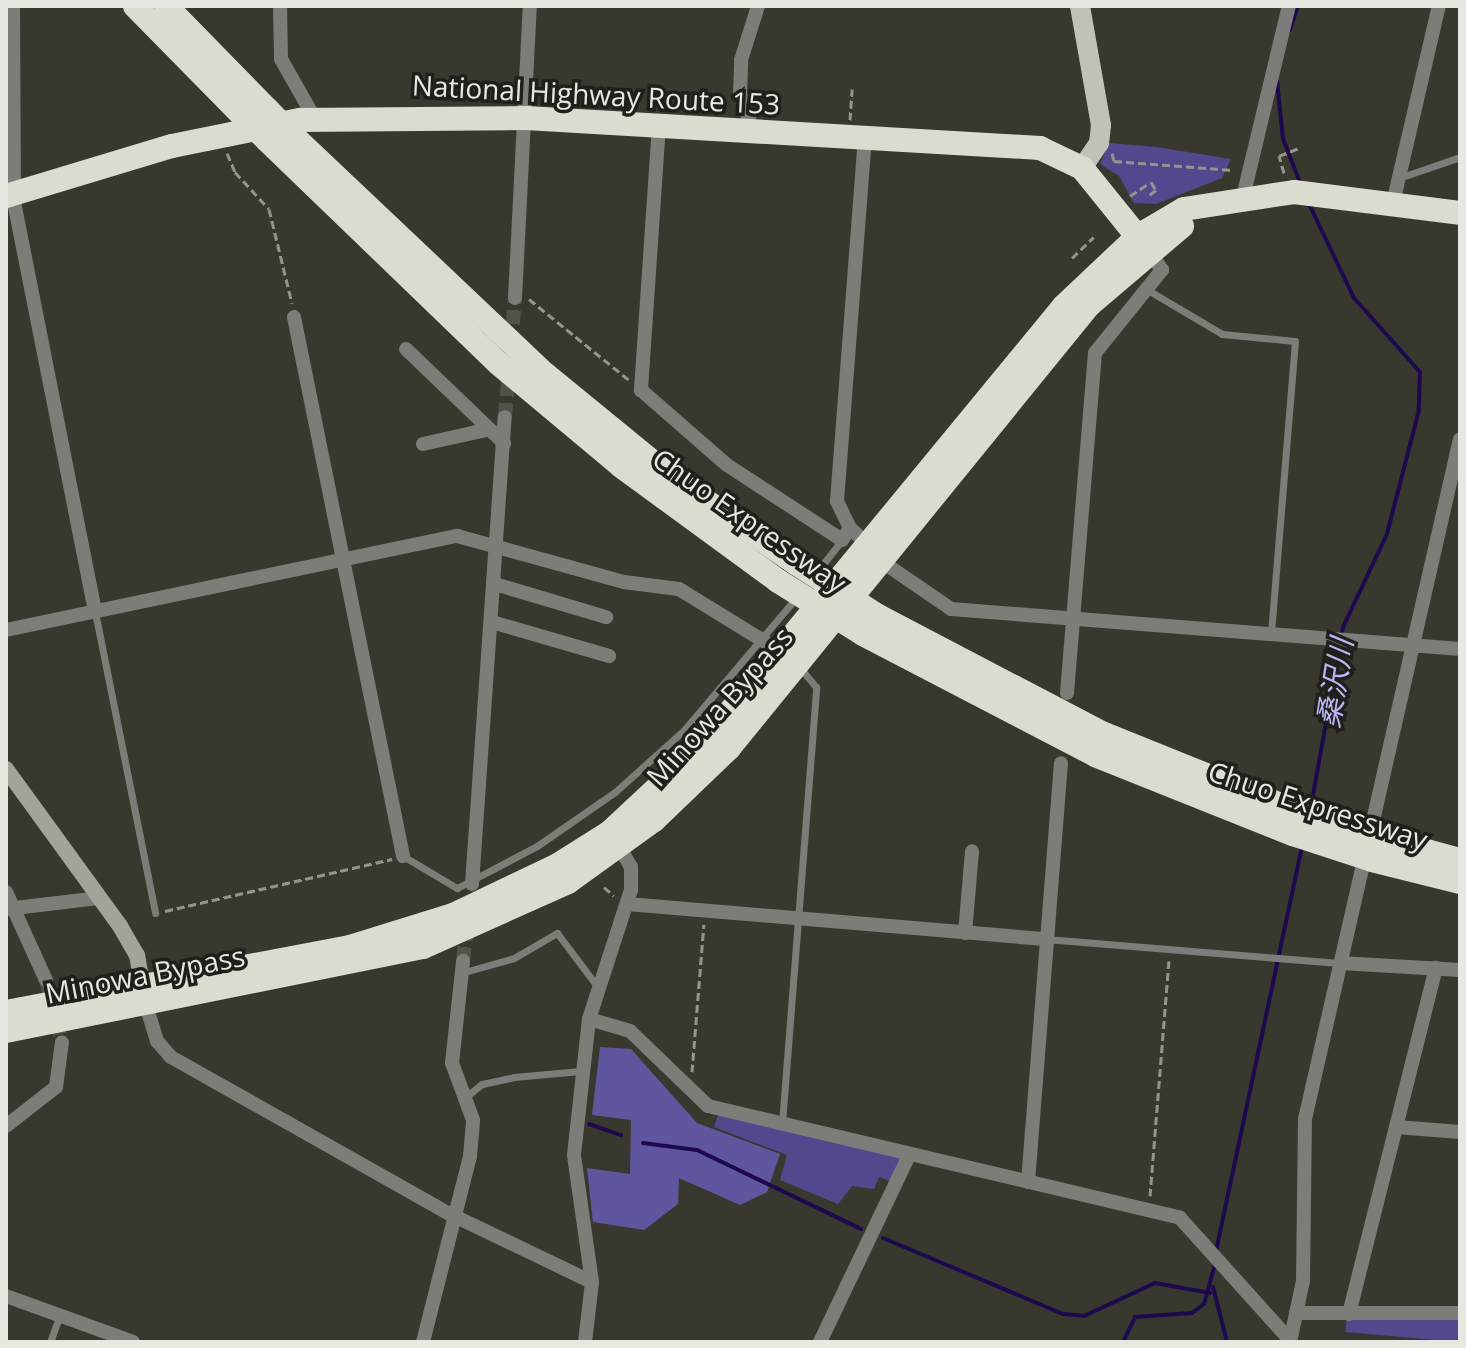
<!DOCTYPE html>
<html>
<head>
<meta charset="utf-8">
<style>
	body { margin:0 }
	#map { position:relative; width:1466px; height:1348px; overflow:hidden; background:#38382f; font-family:"Open Sans","Noto Sans JP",sans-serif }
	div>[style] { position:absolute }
	.green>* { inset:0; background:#51488d; transform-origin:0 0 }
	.forest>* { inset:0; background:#5f56a0 }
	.stream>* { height:4px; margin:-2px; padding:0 2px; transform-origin:2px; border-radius:2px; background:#1e094e }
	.street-tunnel>* { height:14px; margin-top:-7px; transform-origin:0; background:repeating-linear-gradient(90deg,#52524a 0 14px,transparent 0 21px) }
	.path>* { height:3px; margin-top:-1.5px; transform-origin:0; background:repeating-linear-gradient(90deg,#94948d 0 8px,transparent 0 12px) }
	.lane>* { height:7px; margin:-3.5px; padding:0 3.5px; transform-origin:3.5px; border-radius:3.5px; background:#7c7d78 }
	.street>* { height:14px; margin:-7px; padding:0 7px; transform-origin:7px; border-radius:7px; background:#7c7d78 }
	.secondary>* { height:16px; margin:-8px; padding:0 8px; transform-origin:8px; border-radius:8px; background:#a3a39c }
	.primary>* { height:20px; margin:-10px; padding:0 10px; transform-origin:10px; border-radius:10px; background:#c0c1b7 }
	.highway>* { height:24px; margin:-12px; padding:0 12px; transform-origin:12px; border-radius:12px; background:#dbdcd0 }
	.highway-bridge>* { height:24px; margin:-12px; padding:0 12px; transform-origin:12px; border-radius:12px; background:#dbdcd0 }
	span { translate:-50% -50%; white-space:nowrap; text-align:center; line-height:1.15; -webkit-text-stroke:7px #1f1f1b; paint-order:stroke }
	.street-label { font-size:28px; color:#e7e8e2 }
	.water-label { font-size:30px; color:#b9b6f3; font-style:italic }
	.frame { position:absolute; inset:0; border:8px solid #e7e8e2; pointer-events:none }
</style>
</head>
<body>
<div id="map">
	<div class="green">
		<i style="clip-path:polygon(1109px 143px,1157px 147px,1231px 159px,1222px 178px,1156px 204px,1134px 203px,1119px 176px,1100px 164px)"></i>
		<i style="clip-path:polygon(719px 1112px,902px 1157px,890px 1181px,879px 1177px,874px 1189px,852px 1186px,838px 1204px,780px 1180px,787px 1155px,714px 1127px)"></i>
		<i style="left:1460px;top:1318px;width:24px;height:113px;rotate:95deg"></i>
	</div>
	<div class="forest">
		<i style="clip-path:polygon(600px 1047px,631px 1049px,697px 1123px,780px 1154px,767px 1192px,740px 1205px,679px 1178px,678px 1204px,644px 1230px,593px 1222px,587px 1168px,630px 1174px,631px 1120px,592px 1115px)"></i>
	</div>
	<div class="stream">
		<i style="left:1290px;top:30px;width:25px;rotate:-72deg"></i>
		<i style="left:1277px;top:81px;width:58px;rotate:84.1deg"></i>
		<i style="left:1283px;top:139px;width:49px;rotate:68.6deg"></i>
		<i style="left:1309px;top:204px;width:104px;rotate:64.4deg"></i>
		<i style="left:1354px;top:298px;width:99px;rotate:48.3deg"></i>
		<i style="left:1420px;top:372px;width:38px;rotate:92deg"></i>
		<i style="left:1419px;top:410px;width:128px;rotate:104.5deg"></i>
		<i style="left:1387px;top:534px;width:103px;rotate:115.3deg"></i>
		<i style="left:1343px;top:627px;width:182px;rotate:100.1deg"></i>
		<i style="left:589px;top:1124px;width:34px;rotate:19deg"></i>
		<i style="left:643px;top:1143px;width:54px;rotate:7.4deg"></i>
		<i style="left:697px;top:1150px;width:182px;rotate:25.7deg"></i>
		<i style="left:883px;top:1238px;width:195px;rotate:22.9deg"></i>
		<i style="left:1063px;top:1314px;width:21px;rotate:5deg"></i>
		<i style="left:1084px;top:1316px;width:78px;rotate:-24.9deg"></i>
		<i style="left:1155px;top:1283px;width:56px;rotate:10.3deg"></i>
		<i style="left:1216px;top:1251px;width:415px;rotate:-78deg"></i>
		<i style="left:1213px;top:1287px;width:53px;rotate:75.7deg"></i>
		<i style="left:1123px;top:1342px;width:28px;rotate:-64deg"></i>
		<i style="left:1135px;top:1317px;width:57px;rotate:-4deg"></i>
		<i style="left:1192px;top:1313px;width:15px;rotate:-37deg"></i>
		<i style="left:1204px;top:1304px;width:41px;rotate:-74.6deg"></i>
	</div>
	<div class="street-tunnel">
		<i style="left:511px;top:345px;width:47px;rotate:-85.1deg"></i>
		<i style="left:505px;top:417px;width:48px;rotate:-85.2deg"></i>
		<i style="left:463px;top:961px;width:39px;rotate:-83deg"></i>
		<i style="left:46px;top:980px;width:64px;rotate:75.5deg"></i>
	</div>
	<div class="path">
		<i style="left:850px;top:120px;width:31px;rotate:-86deg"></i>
		<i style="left:227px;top:153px;width:21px;rotate:67deg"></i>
		<i style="left:235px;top:172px;width:50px;rotate:47.4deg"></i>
		<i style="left:269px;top:209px;width:97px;rotate:76.3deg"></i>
		<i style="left:1112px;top:153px;width:8px;rotate:76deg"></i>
		<i style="left:1114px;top:161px;width:119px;rotate:4.3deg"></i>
		<i style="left:1284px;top:173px;width:18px;rotate:-106deg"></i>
		<i style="left:1279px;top:156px;width:22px;rotate:-22deg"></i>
		<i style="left:1130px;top:196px;width:25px;rotate:-34deg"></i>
		<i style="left:1151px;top:182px;width:9px;rotate:58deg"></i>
		<i style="left:1156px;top:190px;width:10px;rotate:143deg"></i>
		<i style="left:1072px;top:258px;width:30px;rotate:-44deg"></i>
		<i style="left:529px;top:299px;width:129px;rotate:39deg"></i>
		<i style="left:604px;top:887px;width:13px;rotate:42deg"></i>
		<i style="left:165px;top:911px;width:233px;rotate:-12.9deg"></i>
		<i style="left:692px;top:1072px;width:148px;rotate:-85.4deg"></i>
		<i style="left:1150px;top:1196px;width:236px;rotate:-85.4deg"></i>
	</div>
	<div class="lane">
		<i style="left:1399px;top:178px;width:65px;rotate:-19deg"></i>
		<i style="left:1146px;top:289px;width:88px;rotate:30.6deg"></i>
		<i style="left:1222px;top:334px;width:73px;rotate:5.5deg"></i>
		<i style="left:1295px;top:341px;width:294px;rotate:94.7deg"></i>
		<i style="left:816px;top:573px;width:42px;rotate:-51.8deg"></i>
		<i style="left:95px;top:612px;width:307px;rotate:78.7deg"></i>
		<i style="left:403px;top:856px;width:63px;rotate:30.7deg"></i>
		<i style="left:457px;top:888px;width:90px;rotate:-27.7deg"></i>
		<i style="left:537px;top:846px;width:95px;rotate:-34.7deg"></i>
		<i style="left:615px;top:792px;width:93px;rotate:-41.9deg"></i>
		<i style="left:684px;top:730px;width:173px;rotate:-49.7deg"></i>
		<i style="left:1046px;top:939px;width:294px;rotate:4.7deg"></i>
		<i style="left:461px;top:973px;width:55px;rotate:-15.8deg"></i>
		<i style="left:514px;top:958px;width:50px;rotate:-30.2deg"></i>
		<i style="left:557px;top:933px;width:66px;rotate:53deg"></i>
		<i style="left:467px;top:1096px;width:19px;rotate:-39deg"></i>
		<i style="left:482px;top:1084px;width:33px;rotate:-12deg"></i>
		<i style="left:514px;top:1077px;width:67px;rotate:-5.1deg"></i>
		<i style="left:782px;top:1123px;width:437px;rotate:-85.5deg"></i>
		<i style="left:816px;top:687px;width:25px;rotate:-130deg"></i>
		<i style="left:50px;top:1342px;width:30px;rotate:-70deg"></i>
	</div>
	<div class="street">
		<i style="left:13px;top:6px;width:196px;rotate:89.7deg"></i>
		<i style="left:14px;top:202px;width:418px;rotate:78.8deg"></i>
		<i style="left:280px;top:6px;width:53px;rotate:88.9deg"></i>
		<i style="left:281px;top:59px;width:69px;rotate:60.5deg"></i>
		<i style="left:659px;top:125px;width:266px;rotate:93.9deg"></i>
		<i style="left:641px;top:390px;width:114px;rotate:41.1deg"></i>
		<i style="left:727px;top:465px;width:137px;rotate:33.1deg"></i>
		<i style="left:842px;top:540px;width:14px;rotate:-56deg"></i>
		<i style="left:850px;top:528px;width:26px;rotate:43deg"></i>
		<i style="left:753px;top:130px;width:37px;rotate:-110deg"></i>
		<i style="left:740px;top:95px;width:35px;rotate:-88deg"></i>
		<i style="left:741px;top:60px;width:57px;rotate:-72.5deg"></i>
		<i style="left:1243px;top:197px;width:196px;rotate:-76.5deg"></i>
		<i style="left:1393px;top:203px;width:202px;rotate:-76.9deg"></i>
		<i style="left:515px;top:298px;width:292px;rotate:-87.1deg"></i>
		<i style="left:294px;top:317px;width:550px;rotate:78.57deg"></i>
		<i style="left:406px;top:349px;width:136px;rotate:43.8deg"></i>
		<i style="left:423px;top:444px;width:65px;rotate:-12.5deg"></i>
		<i style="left:850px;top:528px;width:30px;rotate:-116deg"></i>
		<i style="left:837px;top:501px;width:366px;rotate:-85.6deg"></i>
		<i style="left:881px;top:561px;width:85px;rotate:34.4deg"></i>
		<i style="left:951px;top:609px;width:511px;rotate:4.49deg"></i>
		<i style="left:495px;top:584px;width:116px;rotate:16.6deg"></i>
		<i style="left:492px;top:622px;width:122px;rotate:16.2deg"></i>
		<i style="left:6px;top:630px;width:461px;rotate:-11.8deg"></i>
		<i style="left:457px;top:536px;width:173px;rotate:15.4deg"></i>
		<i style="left:624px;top:582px;width:55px;rotate:7.3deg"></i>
		<i style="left:679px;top:589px;width:122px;rotate:31.6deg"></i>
		<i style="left:1067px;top:693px;width:341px;rotate:-85.3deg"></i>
		<i style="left:1095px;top:353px;width:107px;rotate:-51.1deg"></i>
		<i style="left:1162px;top:270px;width:23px;rotate:-124deg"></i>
		<i style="left:472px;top:884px;width:468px;rotate:-86deg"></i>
		<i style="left:6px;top:892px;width:97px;rotate:65.6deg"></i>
		<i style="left:627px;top:904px;width:420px;rotate:4.8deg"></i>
		<i style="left:6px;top:909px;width:95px;rotate:-6.7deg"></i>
		<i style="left:965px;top:933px;width:82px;rotate:-85.1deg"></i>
		<i style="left:1340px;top:963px;width:120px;rotate:3.3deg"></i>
		<i style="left:146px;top:1005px;width:38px;rotate:73deg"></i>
		<i style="left:157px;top:1041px;width:21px;rotate:49deg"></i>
		<i style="left:171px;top:1057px;width:320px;rotate:29.4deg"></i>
		<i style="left:450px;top:1214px;width:157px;rotate:25.6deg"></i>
		<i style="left:589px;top:1019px;width:43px;rotate:16.3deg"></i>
		<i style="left:630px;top:1031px;width:108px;rotate:43.9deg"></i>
		<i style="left:708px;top:1106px;width:485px;rotate:13.3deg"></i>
		<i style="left:1180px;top:1218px;width:164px;rotate:48deg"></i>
		<i style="left:6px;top:1126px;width:63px;rotate:-38deg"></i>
		<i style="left:56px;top:1087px;width:45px;rotate:-82.4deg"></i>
		<i style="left:1396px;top:1127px;width:64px;rotate:4.5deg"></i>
		<i style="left:1028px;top:1182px;width:420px;rotate:-85.5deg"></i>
		<i style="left:6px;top:1296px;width:135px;rotate:19.9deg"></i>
		<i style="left:1296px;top:1313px;width:164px"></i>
		<i style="left:1349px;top:1314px;width:357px;rotate:-75.9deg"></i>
		<i style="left:423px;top:1342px;width:192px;rotate:-75.8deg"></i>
		<i style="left:470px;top:1156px;width:36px;rotate:-85deg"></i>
		<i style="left:473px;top:1120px;width:61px;rotate:-110.2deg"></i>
		<i style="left:452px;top:1063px;width:103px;rotate:-83.8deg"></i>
		<i style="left:585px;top:1342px;width:60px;rotate:-83.3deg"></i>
		<i style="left:592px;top:1282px;width:128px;rotate:-98.1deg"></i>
		<i style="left:574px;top:1155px;width:137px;rotate:-83.7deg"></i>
		<i style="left:589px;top:1019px;width:136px;rotate:-72deg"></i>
		<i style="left:631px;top:890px;width:23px;rotate:-90deg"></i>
		<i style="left:631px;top:867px;width:24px;rotate:-120deg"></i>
		<i style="left:820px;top:1342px;width:207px;rotate:-64.5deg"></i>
		<i style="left:1290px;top:1342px;width:62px;rotate:-78deg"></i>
		<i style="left:1303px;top:1281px;width:162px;rotate:-89.3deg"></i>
		<i style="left:1305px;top:1119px;width:697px;rotate:-77.16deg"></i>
	</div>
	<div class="secondary">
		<i style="left:6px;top:769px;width:194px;rotate:54deg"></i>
		<i style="left:120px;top:926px;width:34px;rotate:60deg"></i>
		<i style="left:137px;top:955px;width:39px;rotate:80deg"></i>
	</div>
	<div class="primary">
		<i style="left:1080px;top:6px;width:121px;rotate:80deg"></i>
		<i style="left:1101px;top:125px;width:18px;rotate:96deg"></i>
		<i style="left:1099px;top:143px;width:30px;rotate:124deg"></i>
	</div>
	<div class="highway">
		<i style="left:135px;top:6px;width:154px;rotate:45.5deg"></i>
		<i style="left:166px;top:6px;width:146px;rotate:45.6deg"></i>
		<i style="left:292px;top:135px;width:348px;rotate:43.4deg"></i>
		<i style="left:545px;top:374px;width:158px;rotate:39.3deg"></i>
		<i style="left:667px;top:474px;width:158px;rotate:34.7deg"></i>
		<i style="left:267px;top:140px;width:321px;rotate:44deg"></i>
		<i style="left:498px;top:363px;width:160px;rotate:39.9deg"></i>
		<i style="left:621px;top:466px;width:195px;rotate:36.2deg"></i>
		<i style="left:6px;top:196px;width:173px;rotate:-16.8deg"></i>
		<i style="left:172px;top:146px;width:131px;rotate:-11.5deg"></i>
		<i style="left:300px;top:120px;width:226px;rotate:-0.5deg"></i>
		<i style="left:526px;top:118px;width:515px;rotate:3.34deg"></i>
		<i style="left:1040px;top:148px;width:47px;rotate:25.5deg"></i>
		<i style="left:1082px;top:168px;width:100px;rotate:51.1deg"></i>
		<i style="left:878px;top:616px;width:255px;rotate:27.6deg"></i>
		<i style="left:1104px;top:734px;width:209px;rotate:21.9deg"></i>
		<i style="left:863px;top:634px;width:262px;rotate:27.5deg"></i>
		<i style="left:1095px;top:755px;width:213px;rotate:21.8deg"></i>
		<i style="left:1376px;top:837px;width:87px;rotate:15.3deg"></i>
		<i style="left:1372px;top:860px;width:91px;rotate:14deg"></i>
		<i style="left:6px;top:1012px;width:350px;rotate:-10.7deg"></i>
		<i style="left:350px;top:947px;width:108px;rotate:-17.3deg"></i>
		<i style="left:453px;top:915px;width:116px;rotate:-25.5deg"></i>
		<i style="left:558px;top:865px;width:62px;rotate:-32.4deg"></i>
		<i style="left:610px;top:832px;width:125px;rotate:-43deg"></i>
		<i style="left:701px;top:747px;width:571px;rotate:-50.54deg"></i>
		<i style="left:1064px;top:306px;width:102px;rotate:-43.4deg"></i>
		<i style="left:1138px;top:236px;width:53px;rotate:-30.4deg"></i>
		<i style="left:1184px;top:209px;width:111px;rotate:-8.8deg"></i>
		<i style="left:1294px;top:192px;width:167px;rotate:7.2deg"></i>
		<i style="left:6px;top:1031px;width:425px;rotate:-11.4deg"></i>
		<i style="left:423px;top:947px;width:159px;rotate:-24.1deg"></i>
		<i style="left:568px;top:882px;width:106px;rotate:-35.8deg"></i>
		<i style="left:654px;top:820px;width:104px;rotate:-43.8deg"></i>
		<i style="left:729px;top:748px;width:571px;rotate:-50.9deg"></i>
		<i style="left:1089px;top:305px;width:122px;rotate:-40.3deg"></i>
	</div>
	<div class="highway-bridge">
		<i style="left:268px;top:110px;width:35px;rotate:46deg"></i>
		<i style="left:243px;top:116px;width:34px;rotate:45deg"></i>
		<i style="left:797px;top:564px;width:96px;rotate:32.7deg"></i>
		<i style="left:778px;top:581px;width:100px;rotate:31.9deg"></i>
		<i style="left:1298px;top:812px;width:82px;rotate:17.8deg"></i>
		<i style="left:1293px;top:834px;width:83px;rotate:18.2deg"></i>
	</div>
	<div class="street-label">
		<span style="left:596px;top:94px;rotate:3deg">National Highway Route 153</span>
		<span style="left:750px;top:520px;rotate:35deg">Chuo Expressway</span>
		<span style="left:719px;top:706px;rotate:-48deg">Minowa Bypass</span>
		<span style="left:1318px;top:805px;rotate:18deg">Chuo Expressway</span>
		<span style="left:145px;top:974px;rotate:-11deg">Minowa Bypass</span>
	</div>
	<div class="water-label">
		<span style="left:1335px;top:683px;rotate:-81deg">桑沢川</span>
	</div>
	<div class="frame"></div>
</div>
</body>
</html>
